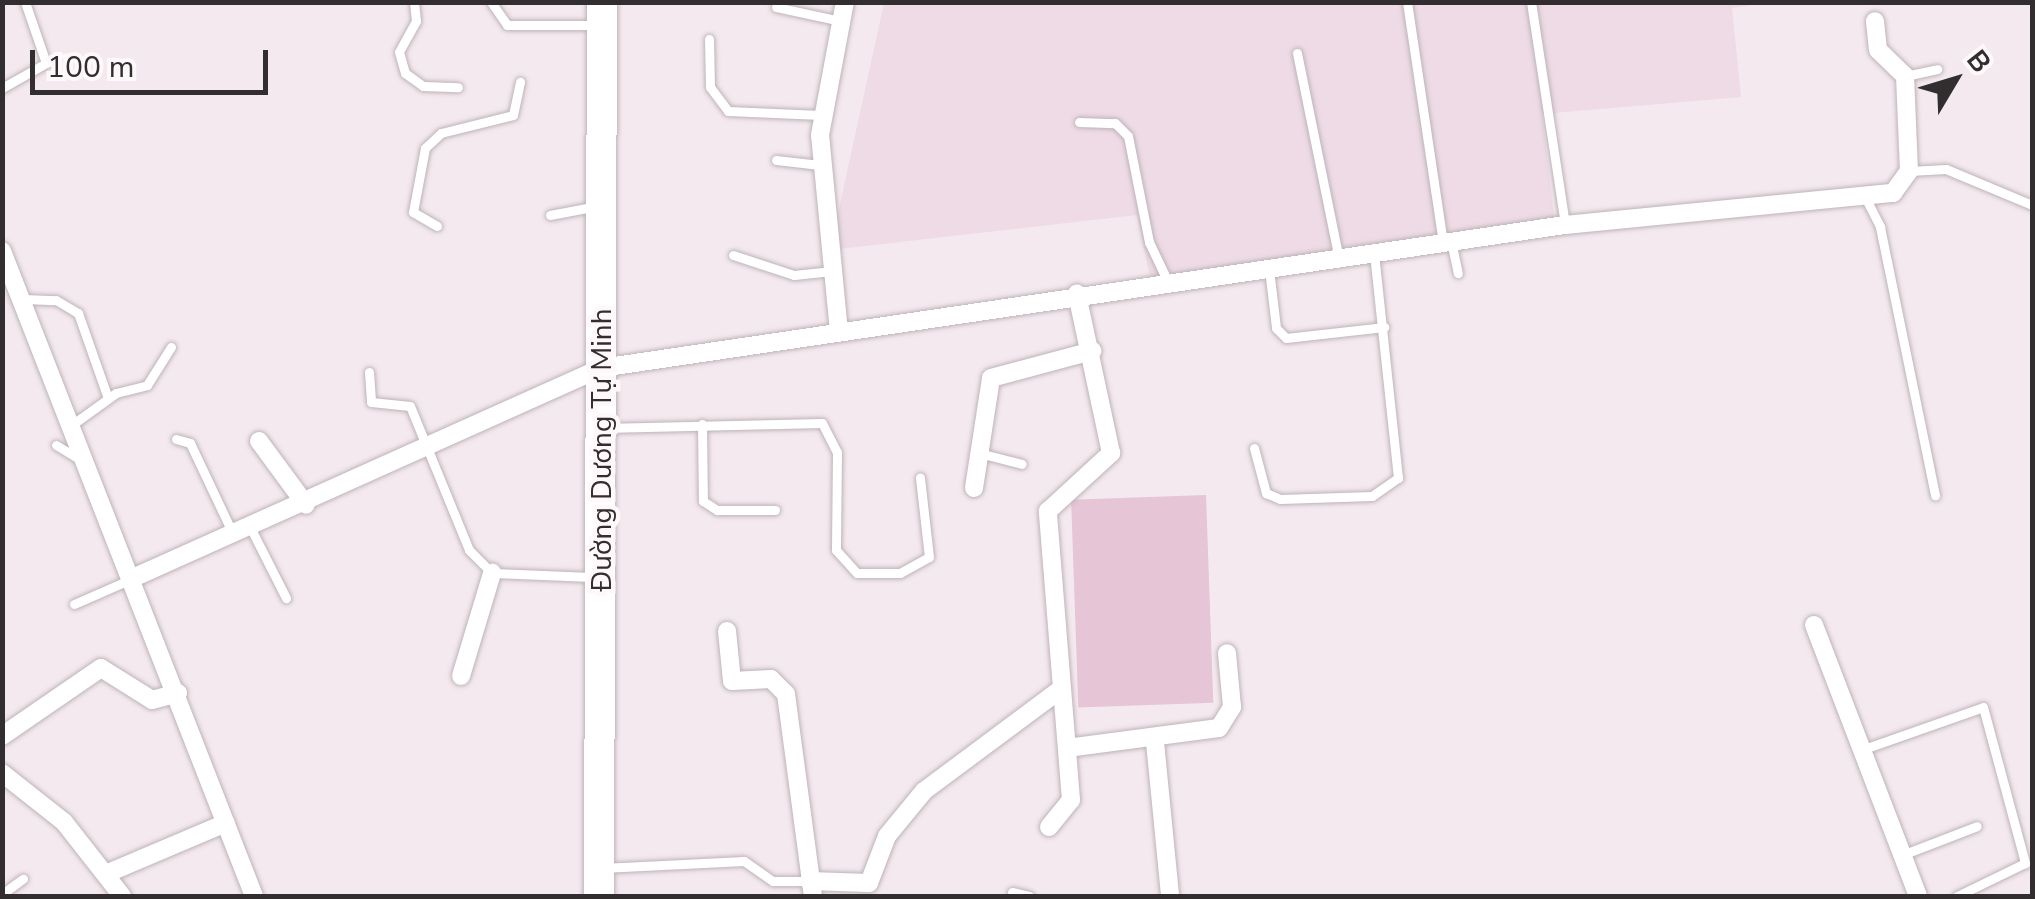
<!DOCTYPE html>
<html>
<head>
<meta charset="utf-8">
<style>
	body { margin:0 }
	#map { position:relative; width:2035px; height:899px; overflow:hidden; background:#f4e9ef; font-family:"Nunito Sans",sans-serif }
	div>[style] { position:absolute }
	.built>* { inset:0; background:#eedbe5 }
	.green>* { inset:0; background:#e5c5d6; transform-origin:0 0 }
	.roads { filter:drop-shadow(0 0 2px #bdb3b8) drop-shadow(0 0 2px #bdb3b8) }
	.service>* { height:9px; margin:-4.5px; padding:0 4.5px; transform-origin:4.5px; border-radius:4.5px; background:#fff }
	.minor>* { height:18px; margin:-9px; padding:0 9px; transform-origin:9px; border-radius:9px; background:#fff }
	.trunk>* { height:30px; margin:-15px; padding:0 15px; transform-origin:15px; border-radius:15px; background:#fff }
	span { translate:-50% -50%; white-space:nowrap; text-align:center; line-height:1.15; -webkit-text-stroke:9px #fef8fb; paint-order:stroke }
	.street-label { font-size:28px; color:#322e30 }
	.frame { position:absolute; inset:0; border:5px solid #322e30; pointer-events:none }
	.north { position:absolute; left:1905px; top:30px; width:100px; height:100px; -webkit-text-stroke:8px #fef8fb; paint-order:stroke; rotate:52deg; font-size:28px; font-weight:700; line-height:40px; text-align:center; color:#322e30 }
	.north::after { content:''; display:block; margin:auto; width:35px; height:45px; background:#322e30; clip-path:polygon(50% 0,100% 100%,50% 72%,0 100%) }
	.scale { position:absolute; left:30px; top:50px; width:238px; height:45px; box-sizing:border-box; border:5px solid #322e30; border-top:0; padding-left:12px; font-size:30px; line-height:35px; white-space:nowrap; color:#322e30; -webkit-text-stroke:8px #fef8fb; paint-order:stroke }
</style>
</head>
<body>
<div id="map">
	<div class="built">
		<i style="clip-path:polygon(884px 3px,1764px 3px,1732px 8px,1741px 97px,1542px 114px,1555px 225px,1150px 278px,1137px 215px,830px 250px)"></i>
	</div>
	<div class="green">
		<i style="left:1206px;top:495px;width:208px;height:135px;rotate:88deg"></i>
	</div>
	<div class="roads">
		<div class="service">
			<i style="left:414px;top:2px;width:19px;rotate:84deg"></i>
			<i style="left:416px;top:21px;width:35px;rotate:119deg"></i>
			<i style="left:399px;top:52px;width:22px;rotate:74deg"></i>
			<i style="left:405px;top:73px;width:22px;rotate:36deg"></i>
			<i style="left:423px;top:86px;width:35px;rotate:2deg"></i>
			<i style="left:491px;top:2px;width:28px;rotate:55deg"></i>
			<i style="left:507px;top:25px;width:88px"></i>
			<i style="left:1407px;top:2px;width:243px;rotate:81.5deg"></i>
			<i style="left:1531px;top:2px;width:226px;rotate:81.3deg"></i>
			<i style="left:776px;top:7px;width:66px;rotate:12.2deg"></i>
			<i style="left:709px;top:39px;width:48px;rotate:88.8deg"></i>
			<i style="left:710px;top:87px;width:30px;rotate:53deg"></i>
			<i style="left:728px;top:111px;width:93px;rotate:2.5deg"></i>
			<i style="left:1297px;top:53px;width:211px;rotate:78.5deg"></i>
			<i style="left:1905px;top:76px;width:33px;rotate:-12deg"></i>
			<i style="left:2px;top:88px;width:51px;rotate:-29.6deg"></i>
			<i style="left:46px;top:63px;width:65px;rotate:-109deg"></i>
			<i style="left:1079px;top:122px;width:36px;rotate:2deg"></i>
			<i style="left:1115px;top:123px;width:18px;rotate:45deg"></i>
			<i style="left:1128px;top:136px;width:108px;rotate:78.8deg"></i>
			<i style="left:1149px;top:242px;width:44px;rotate:64.6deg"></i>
			<i style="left:776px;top:160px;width:44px;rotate:6.5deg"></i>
			<i style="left:1909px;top:171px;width:37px;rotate:-3deg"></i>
			<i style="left:1946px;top:169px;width:93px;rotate:22.7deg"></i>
			<i style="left:1865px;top:197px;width:34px;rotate:63deg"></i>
			<i style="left:1880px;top:227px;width:274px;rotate:78.4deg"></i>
			<i style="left:550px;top:215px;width:48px;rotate:-10.8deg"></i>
			<i style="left:437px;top:226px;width:28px;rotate:-150deg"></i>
			<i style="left:413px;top:212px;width:65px;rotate:-79.4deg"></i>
			<i style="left:425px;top:148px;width:22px;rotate:-43deg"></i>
			<i style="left:441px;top:133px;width:74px;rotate:-14deg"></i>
			<i style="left:513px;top:115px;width:34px;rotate:-78deg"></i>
			<i style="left:1451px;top:241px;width:33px;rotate:78deg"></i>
			<i style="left:733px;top:255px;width:64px;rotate:18.2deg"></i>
			<i style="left:794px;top:275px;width:38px;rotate:-6deg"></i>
			<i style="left:1269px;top:269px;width:59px;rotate:83.2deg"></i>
			<i style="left:1276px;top:328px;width:14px;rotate:45deg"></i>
			<i style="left:1286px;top:338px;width:99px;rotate:-6.4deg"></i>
			<i style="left:23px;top:299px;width:33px;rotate:2deg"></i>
			<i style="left:56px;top:300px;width:26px;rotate:31deg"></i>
			<i style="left:78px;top:313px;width:90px;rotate:70.6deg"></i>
			<i style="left:369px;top:372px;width:30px;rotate:86deg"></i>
			<i style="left:371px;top:402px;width:39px;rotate:6deg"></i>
			<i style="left:410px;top:406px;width:156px;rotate:67.7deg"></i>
			<i style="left:469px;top:550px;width:33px;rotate:45deg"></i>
			<i style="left:492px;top:573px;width:101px;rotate:2.3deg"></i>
			<i style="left:73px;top:424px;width:53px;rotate:-35.8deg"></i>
			<i style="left:116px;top:393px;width:32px;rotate:-14deg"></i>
			<i style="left:147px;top:385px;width:45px;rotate:-57.7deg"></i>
			<i style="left:702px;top:424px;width:77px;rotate:89.3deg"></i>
			<i style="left:703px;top:501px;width:17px;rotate:33deg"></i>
			<i style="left:717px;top:510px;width:58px"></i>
			<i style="left:603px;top:428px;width:219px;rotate:-1.3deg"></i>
			<i style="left:822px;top:423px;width:33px;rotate:63deg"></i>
			<i style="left:837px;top:452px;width:98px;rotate:90.6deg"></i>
			<i style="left:836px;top:550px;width:31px;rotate:48deg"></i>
			<i style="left:857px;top:573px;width:43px"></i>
			<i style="left:900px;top:573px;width:33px;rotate:-29deg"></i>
			<i style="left:929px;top:557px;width:80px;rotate:-96.5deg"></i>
			<i style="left:176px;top:439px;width:15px;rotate:16deg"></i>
			<i style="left:190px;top:443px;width:101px;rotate:64.7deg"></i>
			<i style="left:56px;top:445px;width:27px;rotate:31deg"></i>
			<i style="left:1254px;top:448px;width:47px;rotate:75.1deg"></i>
			<i style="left:1266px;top:493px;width:15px;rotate:23deg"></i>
			<i style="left:1280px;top:499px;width:92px;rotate:-1.9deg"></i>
			<i style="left:1372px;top:496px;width:32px;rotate:-35deg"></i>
			<i style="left:1398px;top:478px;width:224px;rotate:-96.1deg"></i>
			<i style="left:979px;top:453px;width:44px;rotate:14.3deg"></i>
			<i style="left:249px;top:525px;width:82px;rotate:63.1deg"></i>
			<i style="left:74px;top:604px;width:62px;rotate:-23.7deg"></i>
			<i style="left:1861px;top:750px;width:129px;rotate:-19.4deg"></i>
			<i style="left:1983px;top:707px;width:162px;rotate:74.9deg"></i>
			<i style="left:2025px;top:863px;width:76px;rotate:154.1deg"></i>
			<i style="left:1902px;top:855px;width:80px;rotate:-21.1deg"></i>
			<i style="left:602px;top:868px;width:142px;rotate:-2.8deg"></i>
			<i style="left:744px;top:861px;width:35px;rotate:35deg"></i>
			<i style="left:773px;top:881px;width:36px"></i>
			<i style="left:1012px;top:892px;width:18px;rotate:13deg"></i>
			<i style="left:2px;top:894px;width:26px;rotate:-36deg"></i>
		</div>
		<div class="minor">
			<i style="left:2px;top:251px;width:692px;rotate:68.66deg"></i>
			<i style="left:839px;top:332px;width:198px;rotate:-95.5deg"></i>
			<i style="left:820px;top:135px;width:135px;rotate:-79.4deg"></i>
			<i style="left:259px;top:441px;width:79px;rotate:53.7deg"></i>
			<i style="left:974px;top:488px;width:111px;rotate:-81.2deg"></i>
			<i style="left:991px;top:378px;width:105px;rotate:-15deg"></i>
			<i style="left:135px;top:577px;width:511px;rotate:-24.16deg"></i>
			<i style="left:601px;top:368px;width:975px;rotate:-8.44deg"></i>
			<i style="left:1565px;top:225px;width:330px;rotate:-5.6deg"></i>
			<i style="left:1893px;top:193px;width:27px;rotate:-54deg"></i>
			<i style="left:1909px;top:171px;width:95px;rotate:-92.4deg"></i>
			<i style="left:1905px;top:76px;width:37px;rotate:-136deg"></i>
			<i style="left:1878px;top:50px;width:29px;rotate:-96deg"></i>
			<i style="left:1814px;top:625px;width:290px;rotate:69deg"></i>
			<i style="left:727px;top:631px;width:50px;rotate:84.3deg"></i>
			<i style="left:732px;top:681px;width:39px;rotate:-3deg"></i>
			<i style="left:771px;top:679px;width:21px;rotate:45deg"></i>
			<i style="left:786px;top:694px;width:204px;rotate:82.4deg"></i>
			<i style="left:461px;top:676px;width:108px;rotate:-73.2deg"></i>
			<i style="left:2px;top:736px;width:120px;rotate:-34.5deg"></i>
			<i style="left:101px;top:668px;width:60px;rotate:32.1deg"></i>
			<i style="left:152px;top:700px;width:27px;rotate:-15deg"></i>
			<i style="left:1155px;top:742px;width:155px;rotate:84.4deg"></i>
			<i style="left:1067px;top:748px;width:153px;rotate:-7.5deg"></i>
			<i style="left:1219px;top:728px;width:25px;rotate:-58deg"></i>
			<i style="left:1232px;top:707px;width:54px;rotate:-95.3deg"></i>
			<i style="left:2px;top:773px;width:79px;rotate:38.3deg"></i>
			<i style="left:64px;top:822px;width:94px;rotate:51.9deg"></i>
			<i style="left:1049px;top:827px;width:35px;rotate:-51deg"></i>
			<i style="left:1071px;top:800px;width:290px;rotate:-94.6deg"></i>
			<i style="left:1048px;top:511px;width:86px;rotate:-42.6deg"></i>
			<i style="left:1111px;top:453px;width:163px;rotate:-102.1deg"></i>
			<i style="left:108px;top:873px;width:128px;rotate:-23deg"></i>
			<i style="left:809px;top:881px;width:60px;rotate:1.9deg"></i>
			<i style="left:869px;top:883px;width:50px;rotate:-69deg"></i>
			<i style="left:887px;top:836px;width:58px;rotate:-50.6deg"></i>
			<i style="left:924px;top:791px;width:171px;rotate:-36.7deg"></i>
		</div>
		<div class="trunk">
			<i style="left:599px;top:896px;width:894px;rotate:-89.81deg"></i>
		</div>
	</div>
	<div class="street-label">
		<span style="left:602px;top:450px;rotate:-90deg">Đường Dương Tự Minh</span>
	</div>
	<div class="frame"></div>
	<div class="north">B</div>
	<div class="scale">100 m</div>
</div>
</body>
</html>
